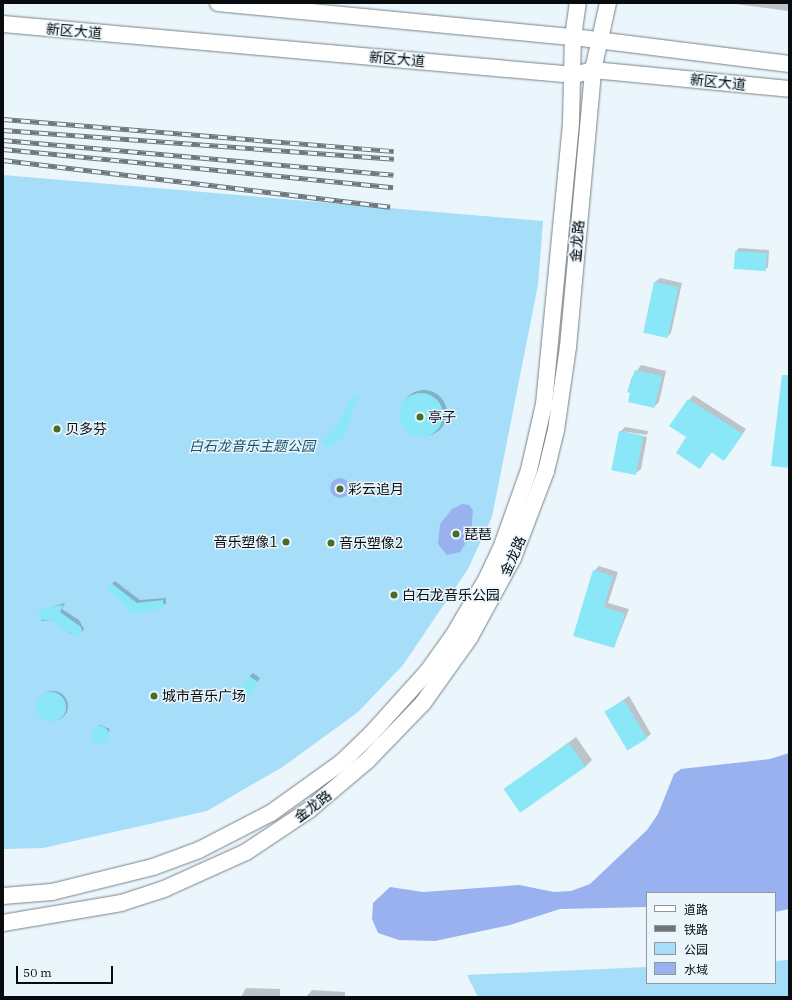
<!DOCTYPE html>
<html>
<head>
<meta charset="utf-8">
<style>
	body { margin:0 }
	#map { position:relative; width:792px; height:1000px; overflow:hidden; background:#eaf6fc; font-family:"IBM Plex Serif","Noto Sans SC",serif }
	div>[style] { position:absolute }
	.green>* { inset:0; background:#a6ddf8 }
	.water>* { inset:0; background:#99b1ee }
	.round { border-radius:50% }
	.shadow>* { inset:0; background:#0003 }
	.building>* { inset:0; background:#8ae7f7; transform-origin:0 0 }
	.roads { filter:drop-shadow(0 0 1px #788288) drop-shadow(0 0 1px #788288) }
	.major>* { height:16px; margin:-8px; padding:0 8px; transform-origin:8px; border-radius:8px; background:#fff }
	.rail>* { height:4.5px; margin-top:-2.25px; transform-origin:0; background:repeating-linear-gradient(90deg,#eaf6fc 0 9px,#6e767a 0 18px); box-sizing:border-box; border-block:1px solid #6e767a }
	.dots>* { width:11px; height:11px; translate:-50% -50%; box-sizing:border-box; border:2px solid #eaf6fc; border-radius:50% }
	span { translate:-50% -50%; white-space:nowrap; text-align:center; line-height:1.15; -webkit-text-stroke:3px #eaf6fc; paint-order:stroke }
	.street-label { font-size:14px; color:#080c0e }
	.poi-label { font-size:14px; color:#080c0e }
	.left { translate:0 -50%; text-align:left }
	.right { translate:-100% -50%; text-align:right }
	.park-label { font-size:14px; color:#16546d; font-style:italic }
	.frame { position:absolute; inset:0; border:4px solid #080c0e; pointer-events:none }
	.legend { position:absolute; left:646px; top:892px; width:130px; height:92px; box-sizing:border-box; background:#eaf6fc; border:1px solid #90989d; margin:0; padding:5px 7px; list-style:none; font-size:12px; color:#080c0e }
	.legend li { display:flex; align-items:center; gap:8px; height:20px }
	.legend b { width:20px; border:1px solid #90989d }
	.scale { position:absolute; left:16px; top:966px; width:97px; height:18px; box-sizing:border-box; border:2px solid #080c0e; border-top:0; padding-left:5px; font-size:12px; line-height:14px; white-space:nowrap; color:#080c0e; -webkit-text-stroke:3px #eaf6fc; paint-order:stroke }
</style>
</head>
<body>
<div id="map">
	<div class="green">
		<i style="clip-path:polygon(3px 175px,543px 221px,538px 285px,492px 517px,468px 569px,403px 665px,358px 712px,284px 766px,207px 811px,43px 848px,3px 849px)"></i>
		<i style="clip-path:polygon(789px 960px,789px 997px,478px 997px,467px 975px,647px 967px,647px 983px,775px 983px,775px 961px)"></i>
	</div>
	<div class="water">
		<i class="round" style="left:330px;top:478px;width:20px;height:20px"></i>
		<i style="clip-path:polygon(462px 504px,469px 505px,473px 510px,471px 535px,460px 552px,447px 555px,438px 544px,440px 524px,452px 509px)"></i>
		<i style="clip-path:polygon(789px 753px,789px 909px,775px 912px,775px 893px,647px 893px,647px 907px,560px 909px,510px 925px,435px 941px,399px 940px,378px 933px,372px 919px,373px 903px,390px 887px,423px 892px,519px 885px,554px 892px,571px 891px,590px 884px,647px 830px,658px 814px,674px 774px,681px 769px,770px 759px)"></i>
	</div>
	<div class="shadow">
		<i style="clip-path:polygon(728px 3px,789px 3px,789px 11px)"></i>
		<i style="clip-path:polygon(739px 248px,769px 250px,768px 267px,765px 270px,736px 251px)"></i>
		<i style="clip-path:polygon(660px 278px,682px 283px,671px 333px,666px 338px,655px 282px)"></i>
		<i style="clip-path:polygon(641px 365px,666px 371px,659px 402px,654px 407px,628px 392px,631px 379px)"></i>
		<i class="round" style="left:401px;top:390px;width:46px;height:46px"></i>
		<i style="clip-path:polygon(693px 395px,746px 429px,724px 460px,712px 452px,700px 467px,688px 436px,671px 426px)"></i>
		<i style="clip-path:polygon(625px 427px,648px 431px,647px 435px,622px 431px,647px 437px,641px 469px,636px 473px,620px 432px)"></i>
		<i style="clip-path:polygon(599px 566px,618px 572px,608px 603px,629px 609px,614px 647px,594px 571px)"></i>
		<i style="clip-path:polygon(115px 581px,140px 600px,166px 598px,166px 604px,133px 613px,112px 584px)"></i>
		<i style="clip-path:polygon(65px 603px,62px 609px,79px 620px,84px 629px,82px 632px,71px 634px,53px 620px,42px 621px,39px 613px,42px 610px)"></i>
		<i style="clip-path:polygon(253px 673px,260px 678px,242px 703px,250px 676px)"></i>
		<i class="round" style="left:38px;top:691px;width:30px;height:30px"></i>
		<i style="clip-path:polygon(629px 696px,651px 734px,646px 738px,605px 712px)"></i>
		<i style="clip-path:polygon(100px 725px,110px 729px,103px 743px,94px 739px,93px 734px)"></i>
		<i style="clip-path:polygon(576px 737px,592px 760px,585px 767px,505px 789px)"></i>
		<i style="clip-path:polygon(246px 988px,280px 989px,280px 997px,241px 997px)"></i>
		<i style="clip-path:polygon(312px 990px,345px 992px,345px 997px,306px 997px)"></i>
	</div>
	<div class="building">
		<i style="left:735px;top:251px;width:32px;height:18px;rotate:4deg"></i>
		<i style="left:654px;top:282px;width:25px;height:52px;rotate:12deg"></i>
		<i style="clip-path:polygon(635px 370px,662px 376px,654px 408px,628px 402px,630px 393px,627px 392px)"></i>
		<i style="clip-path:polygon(782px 375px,789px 375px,789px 468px,771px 466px)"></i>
		<i class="round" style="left:399px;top:393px;width:44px;height:44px"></i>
		<i style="clip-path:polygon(352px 396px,357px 398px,345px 435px,329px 448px,322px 441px,336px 427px)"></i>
		<i style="clip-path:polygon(688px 399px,743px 434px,724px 461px,711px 452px,700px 469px,676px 453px,686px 437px,669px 426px)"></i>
		<i style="left:619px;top:431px;width:25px;height:40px;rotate:11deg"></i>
		<i style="clip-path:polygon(593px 570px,613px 576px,604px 607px,625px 614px,614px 648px,573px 636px)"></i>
		<i style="clip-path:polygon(111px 583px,137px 603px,163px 600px,164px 608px,133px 614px,107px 589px)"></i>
		<i style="clip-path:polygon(63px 605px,60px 612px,81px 627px,82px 633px,76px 637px,53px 621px,38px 619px,40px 609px)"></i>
		<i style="left:249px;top:676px;width:11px;height:29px;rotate:34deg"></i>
		<i class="round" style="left:36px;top:692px;width:30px;height:30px"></i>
		<i style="left:624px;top:700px;width:45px;height:23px;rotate:59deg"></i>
		<i class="round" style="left:91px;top:726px;width:18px;height:18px"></i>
		<i style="left:569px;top:743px;width:29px;height:80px;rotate:55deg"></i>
	</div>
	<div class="roads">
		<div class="major">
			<i style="left:218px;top:3px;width:357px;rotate:5.5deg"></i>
			<i style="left:573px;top:37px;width:218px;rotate:7.1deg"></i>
			<i style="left:3px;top:24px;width:574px;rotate:5.1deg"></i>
			<i style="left:575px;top:75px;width:19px;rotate:-16deg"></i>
			<i style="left:593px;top:70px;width:197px;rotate:5.5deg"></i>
			<i style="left:3px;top:896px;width:49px;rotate:-4.7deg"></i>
			<i style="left:52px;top:892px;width:104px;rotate:-13.9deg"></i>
			<i style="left:153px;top:867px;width:49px;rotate:-20.3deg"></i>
			<i style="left:199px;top:850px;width:81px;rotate:-27.2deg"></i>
			<i style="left:271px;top:813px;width:87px;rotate:-35.7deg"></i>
			<i style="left:342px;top:762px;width:40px;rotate:-44deg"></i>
			<i style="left:371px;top:734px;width:85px;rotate:-47.9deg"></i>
			<i style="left:428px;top:671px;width:43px;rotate:-54.5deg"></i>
			<i style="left:453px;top:636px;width:67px;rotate:-59.6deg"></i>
			<i style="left:487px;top:578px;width:38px;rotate:-65deg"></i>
			<i style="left:503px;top:543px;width:77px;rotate:-70.4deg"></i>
			<i style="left:529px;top:470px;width:68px;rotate:-77.2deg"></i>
			<i style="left:544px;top:404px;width:283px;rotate:-84.5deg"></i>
			<i style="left:571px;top:122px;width:85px;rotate:-88.7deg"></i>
			<i style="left:573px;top:37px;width:34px;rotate:-82deg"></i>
			<i style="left:3px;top:923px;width:120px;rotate:-9.6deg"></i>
			<i style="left:121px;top:903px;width:45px;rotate:-18deg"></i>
			<i style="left:164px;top:889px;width:90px;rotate:-24.3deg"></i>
			<i style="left:246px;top:852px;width:76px;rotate:-33.7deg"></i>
			<i style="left:309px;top:810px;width:76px;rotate:-40.2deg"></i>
			<i style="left:367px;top:761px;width:81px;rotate:-46deg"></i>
			<i style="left:423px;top:703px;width:81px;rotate:-54.5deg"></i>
			<i style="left:470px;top:637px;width:90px;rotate:-61.4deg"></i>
			<i style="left:513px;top:558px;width:93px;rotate:-69.2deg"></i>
			<i style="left:546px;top:471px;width:42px;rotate:-76.3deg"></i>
			<i style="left:556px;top:430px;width:84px;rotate:-81.8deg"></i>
			<i style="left:568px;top:347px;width:278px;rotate:-84.8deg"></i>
			<i style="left:593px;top:70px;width:69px;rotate:-77.4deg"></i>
		</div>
	</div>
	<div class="rail">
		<i style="left:3px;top:119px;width:392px;rotate:4.7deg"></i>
		<i style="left:3px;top:130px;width:392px;rotate:4.2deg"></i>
		<i style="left:3px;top:140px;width:392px;rotate:5.1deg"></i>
		<i style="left:3px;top:149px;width:392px;rotate:5.6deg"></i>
		<i style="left:3px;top:160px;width:390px;rotate:6.9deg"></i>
	</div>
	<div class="dots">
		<i style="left:420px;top:417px;background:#476d27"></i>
		<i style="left:57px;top:429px;background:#476d27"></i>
		<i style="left:340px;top:489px;background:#476d27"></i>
		<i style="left:456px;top:534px;background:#476d27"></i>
		<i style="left:286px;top:542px;background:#476d27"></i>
		<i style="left:331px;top:543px;background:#476d27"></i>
		<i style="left:394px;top:595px;background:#476d27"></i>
		<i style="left:154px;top:696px;background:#476d27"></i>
	</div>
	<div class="street-label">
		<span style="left:74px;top:31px;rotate:5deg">新区大道</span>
		<span style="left:397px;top:59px;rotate:5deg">新区大道</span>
		<span style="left:718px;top:82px;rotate:6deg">新区大道</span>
		<span style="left:577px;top:241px;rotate:-85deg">金龙路</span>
		<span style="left:513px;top:556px;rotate:-66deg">金龙路</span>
		<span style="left:313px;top:806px;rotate:-37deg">金龙路</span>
	</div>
	<div class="poi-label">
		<span class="left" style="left:428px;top:417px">亭子</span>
		<span class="left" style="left:65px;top:429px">贝多芬</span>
		<span class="left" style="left:348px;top:489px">彩云追月</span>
		<span class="left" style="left:464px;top:534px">琵琶</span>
		<span class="right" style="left:278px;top:542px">音乐塑像1</span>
		<span class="left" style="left:339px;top:543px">音乐塑像2</span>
		<span class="left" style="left:402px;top:595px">白石龙音乐公园</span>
		<span class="left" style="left:162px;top:696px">城市音乐广场</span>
	</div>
	<div class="park-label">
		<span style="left:252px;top:446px">白石龙音乐主题公园</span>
	</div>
	<div class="frame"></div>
	<ul class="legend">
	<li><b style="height:5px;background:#fff"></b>道路</li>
	<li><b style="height:5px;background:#6e767a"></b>铁路</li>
	<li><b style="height:11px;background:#a6ddf8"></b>公园</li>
	<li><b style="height:11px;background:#99b1ee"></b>水域</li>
	</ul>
	<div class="scale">50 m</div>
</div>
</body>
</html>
